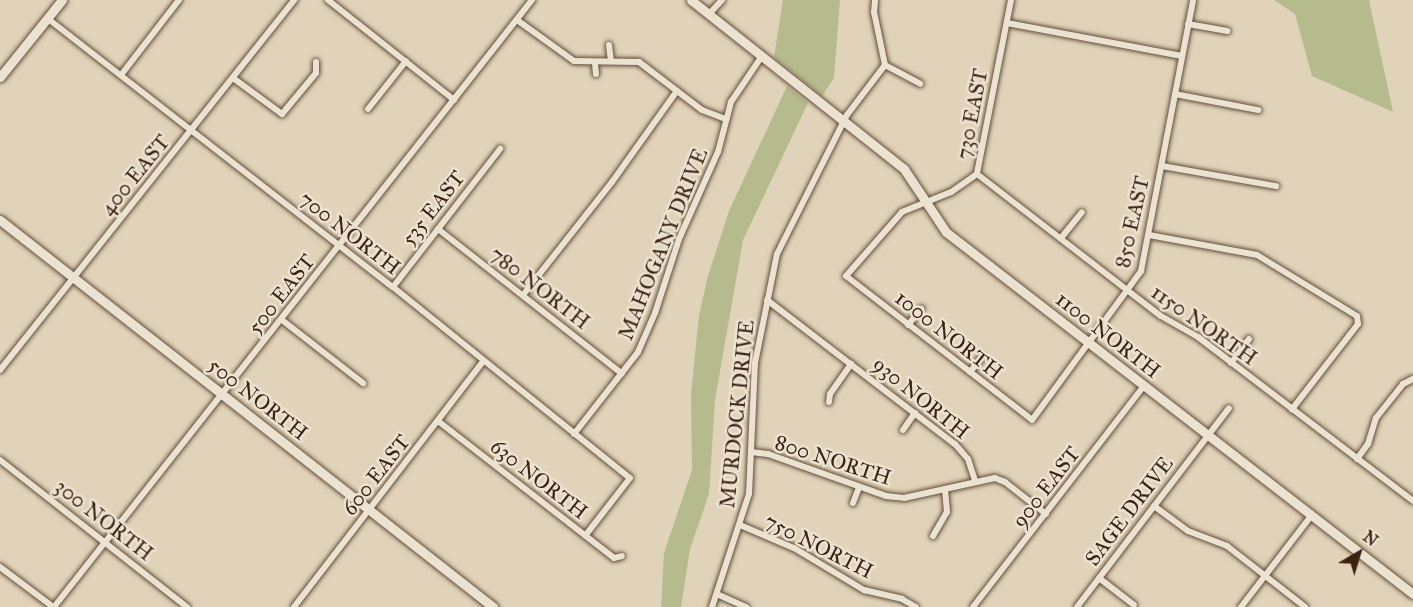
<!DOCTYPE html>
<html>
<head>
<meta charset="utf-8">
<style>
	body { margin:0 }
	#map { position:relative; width:1413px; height:607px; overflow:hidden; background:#e1d3b9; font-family:"IM FELL Great Primer",serif }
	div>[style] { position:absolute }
	.green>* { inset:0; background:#b6bb8e }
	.roads { filter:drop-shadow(0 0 2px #654e3c) drop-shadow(0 0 2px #654e3c) }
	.street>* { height:6px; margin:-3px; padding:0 3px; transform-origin:3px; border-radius:3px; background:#ece2d2 }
	.secondary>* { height:9px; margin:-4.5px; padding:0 4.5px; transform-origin:4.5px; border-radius:4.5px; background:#ece2d2 }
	span { translate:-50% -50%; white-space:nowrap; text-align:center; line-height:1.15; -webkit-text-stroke:5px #ece2d2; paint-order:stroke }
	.street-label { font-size:21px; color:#3c2212 }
	.north { position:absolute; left:1329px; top:523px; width:60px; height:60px; -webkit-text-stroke:4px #ece2d2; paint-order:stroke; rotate:38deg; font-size:16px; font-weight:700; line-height:24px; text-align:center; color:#3c2212 }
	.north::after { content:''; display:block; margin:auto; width:21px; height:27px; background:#3c2212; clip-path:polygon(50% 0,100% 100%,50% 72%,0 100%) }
</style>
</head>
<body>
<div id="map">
	<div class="green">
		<i style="clip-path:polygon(783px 0,840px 0,834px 78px,822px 96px,774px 57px)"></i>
		<i style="clip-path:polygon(1274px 0,1369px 0,1393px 112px,1312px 76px,1295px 14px)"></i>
		<i style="clip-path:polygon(787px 86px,808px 103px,743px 240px,715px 400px,709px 494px,690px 549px,681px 607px,661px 607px,664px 553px,692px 470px,691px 394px,699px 315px,708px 276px,729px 211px)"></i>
	</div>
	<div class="roads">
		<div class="street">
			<i style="left:328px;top:0;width:161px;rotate:38.4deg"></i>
			<i style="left:1011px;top:0;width:177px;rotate:101.1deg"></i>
			<i style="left:977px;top:174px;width:32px;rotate:145deg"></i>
			<i style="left:951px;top:192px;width:53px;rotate:157.8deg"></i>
			<i style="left:902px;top:212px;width:85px;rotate:131.2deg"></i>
			<i style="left:846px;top:276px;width:235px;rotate:37.7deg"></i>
			<i style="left:1032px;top:420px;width:185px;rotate:-53.8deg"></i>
			<i style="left:1141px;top:271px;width:276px;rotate:-79.1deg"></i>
			<i style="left:709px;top:14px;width:19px;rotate:-47deg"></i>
			<i style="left:47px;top:18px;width:438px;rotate:37.9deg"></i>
			<i style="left:393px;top:287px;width:304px;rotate:38.9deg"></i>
			<i style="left:630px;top:478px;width:73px;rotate:127.8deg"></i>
			<i style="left:517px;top:20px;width:70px;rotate:35.7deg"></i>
			<i style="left:574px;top:61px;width:65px;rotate:0.9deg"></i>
			<i style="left:639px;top:62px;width:79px;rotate:37.3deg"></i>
			<i style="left:702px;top:110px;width:26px;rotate:21deg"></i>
			<i style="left:1007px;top:23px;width:178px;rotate:10.7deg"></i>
			<i style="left:1188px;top:24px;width:40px;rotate:10deg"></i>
			<i style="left:609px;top:45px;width:16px;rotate:83deg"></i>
			<i style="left:595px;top:63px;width:11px;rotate:85deg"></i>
			<i style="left:885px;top:65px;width:40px;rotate:28deg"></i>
			<i style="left:121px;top:75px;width:95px;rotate:-52.3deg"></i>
			<i style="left:233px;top:78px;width:61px;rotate:36.3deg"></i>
			<i style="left:282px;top:114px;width:53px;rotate:-50.3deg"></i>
			<i style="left:316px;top:73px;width:11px;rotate:-90deg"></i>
			<i style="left:1175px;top:94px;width:85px;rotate:10.9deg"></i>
			<i style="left:368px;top:109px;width:61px;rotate:-51.6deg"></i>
			<i style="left:1162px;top:166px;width:116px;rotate:10deg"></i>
			<i style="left:977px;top:174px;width:232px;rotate:37.7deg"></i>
			<i style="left:1161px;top:316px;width:43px;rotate:29.6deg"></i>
			<i style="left:1198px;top:337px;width:270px;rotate:37.3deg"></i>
			<i style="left:438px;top:229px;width:234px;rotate:38.2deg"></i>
			<i style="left:1149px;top:235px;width:110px;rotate:10.5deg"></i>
			<i style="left:1257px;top:255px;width:117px;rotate:31.4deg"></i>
			<i style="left:1357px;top:316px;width:8px;rotate:83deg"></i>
			<i style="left:1358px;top:324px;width:108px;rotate:127.8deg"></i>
			<i style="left:1061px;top:238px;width:33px;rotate:-51deg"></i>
			<i style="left:393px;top:287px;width:175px;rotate:-52.2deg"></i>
			<i style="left:523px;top:295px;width:144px;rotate:-51.8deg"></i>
			<i style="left:612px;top:182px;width:112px;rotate:-54.5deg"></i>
			<i style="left:767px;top:300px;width:237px;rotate:37.5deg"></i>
			<i style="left:955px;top:444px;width:20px;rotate:49deg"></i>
			<i style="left:968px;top:459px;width:23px;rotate:72deg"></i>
			<i style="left:282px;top:320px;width:103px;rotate:37.9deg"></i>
			<i style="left:908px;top:325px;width:21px;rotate:-51deg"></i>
			<i style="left:1231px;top:363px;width:30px;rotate:-53deg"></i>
			<i style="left:0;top:370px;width:473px;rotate:-51.5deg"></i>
			<i style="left:970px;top:372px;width:19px;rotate:-51deg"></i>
			<i style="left:829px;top:402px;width:8px;rotate:-83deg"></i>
			<i style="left:830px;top:394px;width:37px;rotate:-55deg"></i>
			<i style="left:438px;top:421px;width:223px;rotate:37.9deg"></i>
			<i style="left:614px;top:558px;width:8px;rotate:-14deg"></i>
			<i style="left:903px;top:430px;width:21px;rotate:-55deg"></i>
			<i style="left:574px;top:434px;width:104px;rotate:-52deg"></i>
			<i style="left:638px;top:352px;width:43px;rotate:-66.4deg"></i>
			<i style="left:655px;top:313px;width:78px;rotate:-72deg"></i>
			<i style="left:679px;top:239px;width:95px;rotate:-65.9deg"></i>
			<i style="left:718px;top:152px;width:52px;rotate:-75.4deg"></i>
			<i style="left:731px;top:102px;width:55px;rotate:-56deg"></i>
			<i style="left:751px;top:452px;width:17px;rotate:7deg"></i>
			<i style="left:768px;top:454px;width:125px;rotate:19.6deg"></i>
			<i style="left:886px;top:496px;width:18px;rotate:6deg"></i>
			<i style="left:904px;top:498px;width:93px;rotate:-12.4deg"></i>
			<i style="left:995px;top:478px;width:11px;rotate:22deg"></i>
			<i style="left:1005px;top:482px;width:52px;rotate:38deg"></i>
			<i style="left:1357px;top:459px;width:19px;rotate:-54deg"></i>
			<i style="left:1368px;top:444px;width:27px;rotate:-73deg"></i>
			<i style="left:1376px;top:418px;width:43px;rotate:-51.5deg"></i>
			<i style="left:1403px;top:384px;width:11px;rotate:-27deg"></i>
			<i style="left:0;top:460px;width:238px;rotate:38.2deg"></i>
			<i style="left:853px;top:503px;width:17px;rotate:-69deg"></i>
			<i style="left:1154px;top:506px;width:42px;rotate:36.3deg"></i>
			<i style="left:1188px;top:531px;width:42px;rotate:21deg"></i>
			<i style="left:1227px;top:546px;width:99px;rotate:38deg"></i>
			<i style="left:740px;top:525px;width:59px;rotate:23.1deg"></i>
			<i style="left:794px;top:548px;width:82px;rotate:31deg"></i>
			<i style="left:864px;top:590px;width:39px;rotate:13deg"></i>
			<i style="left:902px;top:599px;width:16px;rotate:30deg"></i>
			<i style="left:933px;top:536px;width:28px;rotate:-60deg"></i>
			<i style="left:947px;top:512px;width:23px;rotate:-95deg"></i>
			<i style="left:0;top:567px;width:66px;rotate:37deg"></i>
			<i style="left:1099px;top:578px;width:44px;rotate:37.6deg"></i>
			<i style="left:719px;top:595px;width:30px;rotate:24deg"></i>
			<i style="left:54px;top:607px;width:773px;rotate:-51.78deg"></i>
			<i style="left:294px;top:607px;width:309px;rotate:-52.4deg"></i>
			<i style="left:712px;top:607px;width:119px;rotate:-71.9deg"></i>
			<i style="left:749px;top:494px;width:131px;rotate:-87.4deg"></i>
			<i style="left:755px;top:363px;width:111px;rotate:-78.6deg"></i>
			<i style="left:777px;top:254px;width:156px;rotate:-63.3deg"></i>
			<i style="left:847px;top:115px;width:63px;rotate:-52.8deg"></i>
			<i style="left:885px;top:65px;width:54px;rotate:-101.7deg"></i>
			<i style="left:874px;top:12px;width:12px;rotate:-85deg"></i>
			<i style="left:973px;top:607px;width:279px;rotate:-52.3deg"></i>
			<i style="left:1077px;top:607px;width:250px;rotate:-52.6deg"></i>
			<i style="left:1241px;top:607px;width:115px;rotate:-52.4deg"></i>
		</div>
		<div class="secondary">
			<i style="left:691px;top:0;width:272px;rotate:38.4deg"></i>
			<i style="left:904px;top:169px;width:76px;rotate:56.3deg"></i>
			<i style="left:946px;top:232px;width:591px;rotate:37.78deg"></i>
			<i style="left:0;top:77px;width:99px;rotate:-51.2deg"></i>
			<i style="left:0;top:220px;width:627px;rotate:38.13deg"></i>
		</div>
	</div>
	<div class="street-label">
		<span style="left:972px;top:114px;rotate:-79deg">730 EAST</span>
		<span style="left:135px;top:175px;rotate:-51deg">400 EAST</span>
		<span style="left:433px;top:208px;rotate:-52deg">535 EAST</span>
		<span style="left:1132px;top:222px;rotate:-77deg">850 EAST</span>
		<span style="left:350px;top:233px;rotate:38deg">700 NORTH</span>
		<span style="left:663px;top:244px;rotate:-68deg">MAHOGANY DRIVE</span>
		<span style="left:540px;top:288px;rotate:38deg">780 NORTH</span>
		<span style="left:281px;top:294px;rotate:-52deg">500 EAST</span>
		<span style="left:1204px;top:325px;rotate:35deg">1150 NORTH</span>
		<span style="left:949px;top:335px;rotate:38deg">1000 NORTH</span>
		<span style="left:1108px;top:335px;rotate:38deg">1100 NORTH</span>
		<span style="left:921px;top:398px;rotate:39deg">930 NORTH</span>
		<span style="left:258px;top:399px;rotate:38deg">500 NORTH</span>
		<span style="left:737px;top:414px;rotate:-84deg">MURDOCK DRIVE</span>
		<span style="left:833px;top:460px;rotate:18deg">800 NORTH</span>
		<span style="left:376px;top:475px;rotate:-52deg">600 EAST</span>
		<span style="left:539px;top:479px;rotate:38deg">630 NORTH</span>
		<span style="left:1046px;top:487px;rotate:-52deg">900 EAST</span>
		<span style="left:1129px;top:511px;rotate:-53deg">SAGE DRIVE</span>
		<span style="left:104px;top:520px;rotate:38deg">300 NORTH</span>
		<span style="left:819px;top:546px;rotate:27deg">750 NORTH</span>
	</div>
	<div class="north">N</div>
</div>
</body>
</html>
